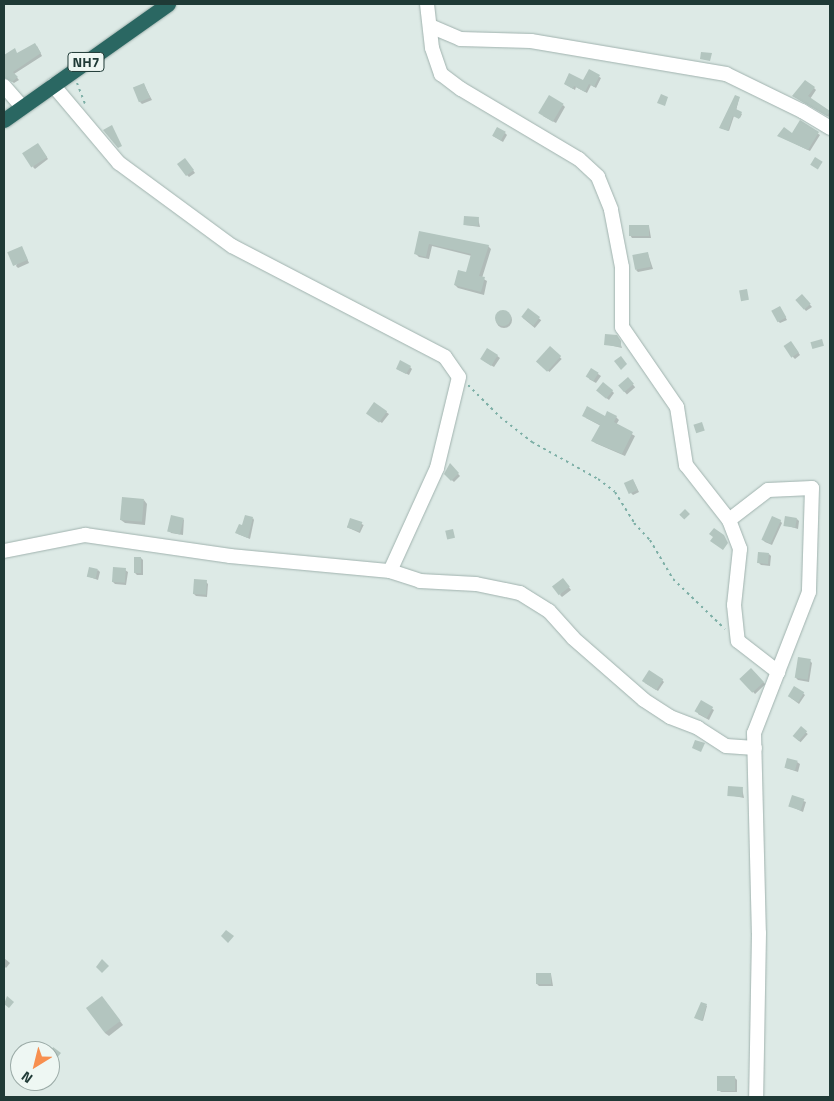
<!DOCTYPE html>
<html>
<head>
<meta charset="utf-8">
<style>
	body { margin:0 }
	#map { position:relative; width:834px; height:1101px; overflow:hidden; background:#ddeae6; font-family:"Titillium Web",sans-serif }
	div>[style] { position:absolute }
	.shadow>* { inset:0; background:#0003; transform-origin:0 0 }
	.round { border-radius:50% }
	.building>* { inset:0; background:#b3c5bf; transform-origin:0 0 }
	.path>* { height:2px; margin-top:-1px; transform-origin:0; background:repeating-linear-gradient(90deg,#7dafa6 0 2.5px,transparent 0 6.5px) }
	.roads { filter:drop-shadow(0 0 1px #a0b2ae) drop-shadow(0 0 1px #a0b2ae) }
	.minor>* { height:14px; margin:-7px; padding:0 7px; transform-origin:7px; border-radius:7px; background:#fff }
	.highway>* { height:15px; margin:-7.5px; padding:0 7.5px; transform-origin:7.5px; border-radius:7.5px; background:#2a6762 }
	span { translate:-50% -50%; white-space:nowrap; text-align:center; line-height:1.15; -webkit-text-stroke:4px #eef7f3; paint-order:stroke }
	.shield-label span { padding:1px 4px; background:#eef7f3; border:1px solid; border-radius:4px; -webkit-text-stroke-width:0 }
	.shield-label { font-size:14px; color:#1f3a36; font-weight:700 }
	.frame { position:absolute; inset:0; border:5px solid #1f3a36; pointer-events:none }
	.north { position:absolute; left:10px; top:1041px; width:50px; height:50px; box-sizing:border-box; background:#eef7f3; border:1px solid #9baba7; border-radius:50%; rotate:216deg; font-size:14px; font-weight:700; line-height:20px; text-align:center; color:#1f3a36 }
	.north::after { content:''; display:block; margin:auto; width:18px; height:22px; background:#f78f4f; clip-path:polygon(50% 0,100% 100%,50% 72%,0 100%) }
</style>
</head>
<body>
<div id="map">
	<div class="shadow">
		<i style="clip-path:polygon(37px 46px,42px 56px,14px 74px,19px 80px,14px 83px,8px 79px,4px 74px,4px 59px,14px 50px,17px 54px)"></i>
		<i style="clip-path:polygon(589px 71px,601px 78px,596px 88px,591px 85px,587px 93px,576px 87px,575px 90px,565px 84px,583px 81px)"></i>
		<i style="clip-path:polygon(144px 85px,152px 100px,142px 104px,140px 102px)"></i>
		<i style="clip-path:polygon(814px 88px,816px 90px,810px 99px,830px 113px,829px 117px,793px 96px)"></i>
		<i style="clip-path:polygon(739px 98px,736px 111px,742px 114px,740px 118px,734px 116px,729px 131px,721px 128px)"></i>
		<i style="clip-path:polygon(563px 105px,565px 107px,556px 123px,543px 116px)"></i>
		<i style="clip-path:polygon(800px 122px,820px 135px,810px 151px,779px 136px,793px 135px)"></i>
		<i style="clip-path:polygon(505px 133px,507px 135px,503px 142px,493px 136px)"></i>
		<i style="clip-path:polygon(40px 147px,48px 159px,35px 169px,33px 167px)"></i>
		<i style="clip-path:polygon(187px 162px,195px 173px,189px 177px,187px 175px)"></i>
		<i style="clip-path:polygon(478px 218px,480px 227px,465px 225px)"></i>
		<i style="clip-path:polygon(649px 226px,651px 238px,632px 238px,630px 235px)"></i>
		<i style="clip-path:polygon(420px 233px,488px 246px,491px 249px,482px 278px,487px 281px,484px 295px,458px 288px,455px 285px,467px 274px,472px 256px,432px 246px,429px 259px,419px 257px,415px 253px)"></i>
		<i style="clip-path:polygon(23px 250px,29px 263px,18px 268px,16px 266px)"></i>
		<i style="clip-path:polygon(648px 254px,653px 269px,638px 272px,636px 270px)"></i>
		<i style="clip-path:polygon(804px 298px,812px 307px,806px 311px,797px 300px)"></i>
		<i style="clip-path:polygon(780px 307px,787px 320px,780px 323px,778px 321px)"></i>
		<i style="left:529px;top:310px;width:16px;height:10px;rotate:40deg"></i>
		<i class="round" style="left:496px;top:312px;width:16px;height:16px"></i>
		<i style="clip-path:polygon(619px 339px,622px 348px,605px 344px)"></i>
		<i style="clip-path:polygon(793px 345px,800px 355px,795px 359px,793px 357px)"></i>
		<i style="left:550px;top:348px;width:16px;height:18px;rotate:43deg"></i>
		<i style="clip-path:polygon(488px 349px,500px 358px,494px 367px,484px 361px)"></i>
		<i style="clip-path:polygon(410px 367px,412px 369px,409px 375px,399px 370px)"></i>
		<i style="clip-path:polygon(592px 370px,601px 376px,596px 383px,589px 379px)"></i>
		<i style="left:628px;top:379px;width:11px;height:11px;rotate:49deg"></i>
		<i style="clip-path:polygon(612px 391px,614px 393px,609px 400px,600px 393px)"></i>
		<i style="clip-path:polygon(374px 404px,389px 414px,382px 423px,370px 415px)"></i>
		<i style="clip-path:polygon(616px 417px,619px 420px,616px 425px,635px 436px,625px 456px,595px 443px,593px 440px,601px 426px,586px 418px)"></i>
		<i style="clip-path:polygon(450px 465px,460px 476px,454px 482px,445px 474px)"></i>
		<i style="clip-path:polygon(634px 482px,639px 492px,633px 495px,631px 493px)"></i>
		<i style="clip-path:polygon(144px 500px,147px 504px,145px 525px,125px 523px,121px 520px)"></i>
		<i style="clip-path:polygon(253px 518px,254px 520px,250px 539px,238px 534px)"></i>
		<i style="clip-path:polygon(184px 519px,183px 535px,171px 533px,170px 531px)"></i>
		<i style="left:351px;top:519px;width:14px;height:9px;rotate:25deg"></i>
		<i style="clip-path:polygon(797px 519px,799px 521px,798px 529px,785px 525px)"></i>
		<i style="clip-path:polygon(780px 521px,782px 523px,772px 545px,765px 542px,763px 540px)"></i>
		<i style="clip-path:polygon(769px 554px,771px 556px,770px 566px,761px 565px,759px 563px)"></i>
		<i style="clip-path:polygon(141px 558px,143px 560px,143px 575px,137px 575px,135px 573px)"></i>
		<i style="clip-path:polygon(98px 570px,100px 572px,98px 580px,87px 576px)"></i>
		<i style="clip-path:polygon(125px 570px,128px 572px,126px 585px,115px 584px,113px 582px)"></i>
		<i style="clip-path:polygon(206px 582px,208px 584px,207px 597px,196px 596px,194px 594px)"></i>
		<i style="clip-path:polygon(565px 582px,571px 590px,562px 597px,560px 595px)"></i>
		<i style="clip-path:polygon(810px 661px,812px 663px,809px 682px,798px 680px,796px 678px)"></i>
		<i style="left:751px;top:669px;width:21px;height:14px;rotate:47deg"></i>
		<i style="clip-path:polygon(662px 680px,664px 682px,658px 691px,645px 683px)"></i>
		<i style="clip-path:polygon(795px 687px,805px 695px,799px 704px,791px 698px)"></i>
		<i style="clip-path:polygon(701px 702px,714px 710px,709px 720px,698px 714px)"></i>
		<i style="left:801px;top:728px;width:9px;height:11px;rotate:41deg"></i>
		<i style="clip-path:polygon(797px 762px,800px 764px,798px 772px,786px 768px)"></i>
		<i style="clip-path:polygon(742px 788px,744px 798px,729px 795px)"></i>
		<i style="clip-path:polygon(793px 797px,806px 802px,803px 812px,790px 806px)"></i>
		<i style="clip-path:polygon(4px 958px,10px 963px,6px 968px,4px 966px)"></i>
		<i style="clip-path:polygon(551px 974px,553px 986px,539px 986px,537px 984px)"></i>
		<i style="clip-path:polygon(105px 1001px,123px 1025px,109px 1036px,105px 1033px)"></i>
		<i style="clip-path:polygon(701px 1004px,707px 1006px,703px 1021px,696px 1018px)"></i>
		<i style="clip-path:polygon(735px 1078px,737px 1080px,737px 1092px,721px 1092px,719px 1090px)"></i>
	</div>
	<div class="building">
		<i style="clip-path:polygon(35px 43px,41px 53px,13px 72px,18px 77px,12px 82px,5px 78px,4px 55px,15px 48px,17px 53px)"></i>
		<i style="clip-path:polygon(701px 52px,712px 53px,710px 61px,700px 59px)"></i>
		<i style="clip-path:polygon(589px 69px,600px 75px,594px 87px,589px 84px,585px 92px,574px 86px,573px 89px,564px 84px,569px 73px,583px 80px)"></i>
		<i style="clip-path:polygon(805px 80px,815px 87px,808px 96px,830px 111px,827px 116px,792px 96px)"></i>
		<i style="left:144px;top:83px;width:16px;height:12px;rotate:68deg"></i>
		<i style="clip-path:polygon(661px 94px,668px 97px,665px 106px,657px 103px)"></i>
		<i style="left:549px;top:95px;width:17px;height:21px;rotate:31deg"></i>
		<i style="clip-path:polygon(735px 95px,740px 97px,736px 109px,742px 112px,739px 119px,733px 116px,728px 131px,719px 128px)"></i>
		<i style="clip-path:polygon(800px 120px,819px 132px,808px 150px,777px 136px,784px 127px,792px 133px)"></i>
		<i style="clip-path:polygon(112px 125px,122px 146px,118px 148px,103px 130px)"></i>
		<i style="left:497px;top:127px;width:10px;height:10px;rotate:29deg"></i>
		<i style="left:38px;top:143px;width:17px;height:19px;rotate:57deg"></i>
		<i style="left:815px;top:157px;width:9px;height:9px;rotate:32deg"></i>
		<i style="left:185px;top:158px;width:15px;height:10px;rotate:53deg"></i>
		<i style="left:464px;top:216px;width:15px;height:9px;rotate:4deg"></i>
		<i style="left:629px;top:225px;width:20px;height:11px"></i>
		<i style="clip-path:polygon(419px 231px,489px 245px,479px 276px,485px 277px,481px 292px,454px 285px,458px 270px,466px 272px,471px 254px,429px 244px,426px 257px,414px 254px)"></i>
		<i style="left:22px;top:246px;width:15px;height:16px;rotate:67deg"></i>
		<i style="left:648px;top:252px;width:15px;height:16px;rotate:79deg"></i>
		<i style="left:747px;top:289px;width:11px;height:8px;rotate:80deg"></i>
		<i style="left:802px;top:294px;width:13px;height:9px;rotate:48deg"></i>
		<i style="left:780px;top:306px;width:13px;height:10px;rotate:61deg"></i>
		<i style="left:528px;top:308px;width:15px;height:11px;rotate:37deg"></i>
		<i class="round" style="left:495px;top:310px;width:16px;height:16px"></i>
		<i style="clip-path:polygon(605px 334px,617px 335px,621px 341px,621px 347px,604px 345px)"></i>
		<i style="left:822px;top:339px;width:7px;height:12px;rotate:74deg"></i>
		<i style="left:791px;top:341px;width:14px;height:9px;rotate:56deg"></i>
		<i style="left:550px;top:346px;width:15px;height:21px;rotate:42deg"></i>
		<i style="left:487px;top:348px;width:13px;height:13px;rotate:32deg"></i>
		<i style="clip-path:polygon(621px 356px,627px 364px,621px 370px,614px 361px)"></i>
		<i style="clip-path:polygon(400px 360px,411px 366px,406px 374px,396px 369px)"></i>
		<i style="left:591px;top:368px;width:9px;height:10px;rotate:32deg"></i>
		<i style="left:628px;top:377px;width:9px;height:13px;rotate:49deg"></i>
		<i style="left:603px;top:382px;width:13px;height:11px;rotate:39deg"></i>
		<i style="left:374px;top:402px;width:16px;height:14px;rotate:35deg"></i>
		<i style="clip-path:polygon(587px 406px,605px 416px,607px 411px,617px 416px,614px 422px,633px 432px,622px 454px,591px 441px,600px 425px,582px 416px)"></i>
		<i style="left:702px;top:422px;width:9px;height:9px;rotate:72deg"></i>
		<i style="clip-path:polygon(450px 463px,459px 473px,451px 481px,444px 474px)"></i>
		<i style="left:633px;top:479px;width:12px;height:10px;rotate:66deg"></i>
		<i style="left:122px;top:497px;width:22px;height:23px;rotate:5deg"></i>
		<i style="left:685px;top:509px;width:7px;height:8px;rotate:45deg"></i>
		<i style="left:171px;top:515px;width:13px;height:17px;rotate:13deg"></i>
		<i style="clip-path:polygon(245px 515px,253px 517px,248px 538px,235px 533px,239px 524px,242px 525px)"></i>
		<i style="left:772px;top:516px;width:10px;height:26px;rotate:24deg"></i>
		<i style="left:785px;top:516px;width:12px;height:10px;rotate:9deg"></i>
		<i style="left:350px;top:518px;width:13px;height:10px;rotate:18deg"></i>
		<i style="clip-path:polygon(714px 528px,724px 535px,728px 543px,723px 550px,710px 541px,713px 537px,709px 534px)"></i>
		<i style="left:453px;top:529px;width:9px;height:8px;rotate:77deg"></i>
		<i style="left:758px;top:552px;width:11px;height:11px;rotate:5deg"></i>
		<i style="left:134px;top:557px;width:7px;height:16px"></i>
		<i style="left:89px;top:567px;width:9px;height:10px;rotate:13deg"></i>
		<i style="left:113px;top:567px;width:13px;height:15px;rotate:4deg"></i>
		<i style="left:563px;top:578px;width:11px;height:14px;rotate:52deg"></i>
		<i style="left:194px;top:579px;width:13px;height:15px;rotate:4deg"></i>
		<i style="left:798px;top:657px;width:13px;height:21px;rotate:9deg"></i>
		<i style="left:751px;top:668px;width:19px;height:16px;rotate:47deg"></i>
		<i style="left:649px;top:670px;width:17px;height:13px;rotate:33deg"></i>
		<i style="left:794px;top:686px;width:12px;height:12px;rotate:31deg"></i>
		<i style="left:701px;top:700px;width:14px;height:13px;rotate:30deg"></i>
		<i style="left:801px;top:726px;width:8px;height:13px;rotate:40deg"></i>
		<i style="clip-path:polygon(695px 740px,705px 743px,701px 752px,692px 748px)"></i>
		<i style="left:787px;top:758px;width:11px;height:10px;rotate:15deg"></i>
		<i style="left:728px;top:786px;width:15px;height:10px;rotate:4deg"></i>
		<i style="left:792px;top:795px;width:13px;height:12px;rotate:18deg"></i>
		<i style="clip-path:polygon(226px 930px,234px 936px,228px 943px,221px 936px)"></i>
		<i style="clip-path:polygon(102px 959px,109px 966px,102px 973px,96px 967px)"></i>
		<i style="left:536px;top:973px;width:15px;height:11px"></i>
		<i style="clip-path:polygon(7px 996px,14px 1002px,9px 1008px,4px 1004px)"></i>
		<i style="left:102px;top:996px;width:31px;height:20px;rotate:53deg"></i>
		<i style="clip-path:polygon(701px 1002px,707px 1004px,702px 1021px,694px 1018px)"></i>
		<i style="clip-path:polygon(53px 1047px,61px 1053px,55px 1060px,50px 1056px)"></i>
		<i style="left:735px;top:1076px;width:15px;height:18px;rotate:90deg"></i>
	</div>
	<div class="path">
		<i style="left:77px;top:83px;width:22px;rotate:69deg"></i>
		<i style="left:468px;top:385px;width:45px;rotate:45deg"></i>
		<i style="left:500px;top:417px;width:41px;rotate:38deg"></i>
		<i style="left:532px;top:442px;width:76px;rotate:29.3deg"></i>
		<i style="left:598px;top:479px;width:21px;rotate:37deg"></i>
		<i style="left:615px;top:492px;width:36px;rotate:58deg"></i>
		<i style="left:634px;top:523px;width:23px;rotate:47deg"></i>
		<i style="left:650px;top:540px;width:45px;rotate:59.5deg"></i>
		<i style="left:673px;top:579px;width:72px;rotate:43.9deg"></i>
	</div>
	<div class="roads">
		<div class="minor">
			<i style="left:427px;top:4px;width:44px;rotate:83.5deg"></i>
			<i style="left:432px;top:48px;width:28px;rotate:71deg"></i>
			<i style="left:441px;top:74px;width:25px;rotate:37deg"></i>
			<i style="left:461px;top:89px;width:137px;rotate:30.7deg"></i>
			<i style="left:579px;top:159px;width:26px;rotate:43deg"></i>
			<i style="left:598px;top:177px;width:35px;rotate:68deg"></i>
			<i style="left:611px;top:210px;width:58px;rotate:79.1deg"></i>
			<i style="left:622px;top:267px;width:60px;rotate:90deg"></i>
			<i style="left:622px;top:327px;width:97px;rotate:55.5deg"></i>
			<i style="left:677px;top:407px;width:59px;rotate:81.2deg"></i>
			<i style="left:686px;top:465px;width:70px;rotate:52deg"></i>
			<i style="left:729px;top:520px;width:31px;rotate:69deg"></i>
			<i style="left:740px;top:549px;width:56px;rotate:96.1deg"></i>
			<i style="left:734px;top:605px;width:36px;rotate:84deg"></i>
			<i style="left:738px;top:641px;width:51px;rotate:37.8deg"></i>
			<i style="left:430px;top:26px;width:33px;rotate:23deg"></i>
			<i style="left:460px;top:39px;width:71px;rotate:1.6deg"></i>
			<i style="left:531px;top:41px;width:198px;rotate:9.6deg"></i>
			<i style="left:726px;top:74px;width:85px;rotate:26deg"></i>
			<i style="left:802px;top:111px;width:33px;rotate:31deg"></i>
			<i style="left:53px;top:85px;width:102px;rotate:49.8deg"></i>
			<i style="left:119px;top:163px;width:140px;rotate:36.3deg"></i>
			<i style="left:232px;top:246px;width:240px;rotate:27.5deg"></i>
			<i style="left:445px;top:357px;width:24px;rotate:55deg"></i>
			<i style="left:459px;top:377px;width:94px;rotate:103.6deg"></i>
			<i style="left:437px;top:468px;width:113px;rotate:114.5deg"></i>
			<i style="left:4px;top:86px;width:28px;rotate:49deg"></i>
			<i style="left:729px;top:520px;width:49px;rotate:-37.6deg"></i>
			<i style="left:768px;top:490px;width:44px;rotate:-2.6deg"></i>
			<i style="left:812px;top:488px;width:104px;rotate:91.7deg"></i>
			<i style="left:809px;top:592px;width:151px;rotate:111.3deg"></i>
			<i style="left:754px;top:733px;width:200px;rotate:88.6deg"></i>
			<i style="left:759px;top:933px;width:164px;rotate:91deg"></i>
			<i style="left:4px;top:551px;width:83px;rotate:-11.2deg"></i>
			<i style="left:85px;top:535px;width:147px;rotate:8.2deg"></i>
			<i style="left:230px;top:556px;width:161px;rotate:5.4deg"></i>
			<i style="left:390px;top:571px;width:32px;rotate:18deg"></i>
			<i style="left:420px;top:581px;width:56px;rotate:3.1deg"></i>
			<i style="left:476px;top:584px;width:45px;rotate:11.6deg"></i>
			<i style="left:520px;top:593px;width:34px;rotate:32deg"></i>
			<i style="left:549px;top:611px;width:36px;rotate:48deg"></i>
			<i style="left:573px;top:638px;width:94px;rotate:41.1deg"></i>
			<i style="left:644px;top:700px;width:31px;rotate:33deg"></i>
			<i style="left:670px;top:717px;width:30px;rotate:21deg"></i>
			<i style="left:698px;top:728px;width:33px;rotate:33deg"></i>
			<i style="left:726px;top:746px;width:29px;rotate:4deg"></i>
		</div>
		<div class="highway">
			<i style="left:4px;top:120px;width:201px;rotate:-35.3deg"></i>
		</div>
	</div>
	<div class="shield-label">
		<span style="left:86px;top:62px">NH7</span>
	</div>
	<div class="frame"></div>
	<div class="north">N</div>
</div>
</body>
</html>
